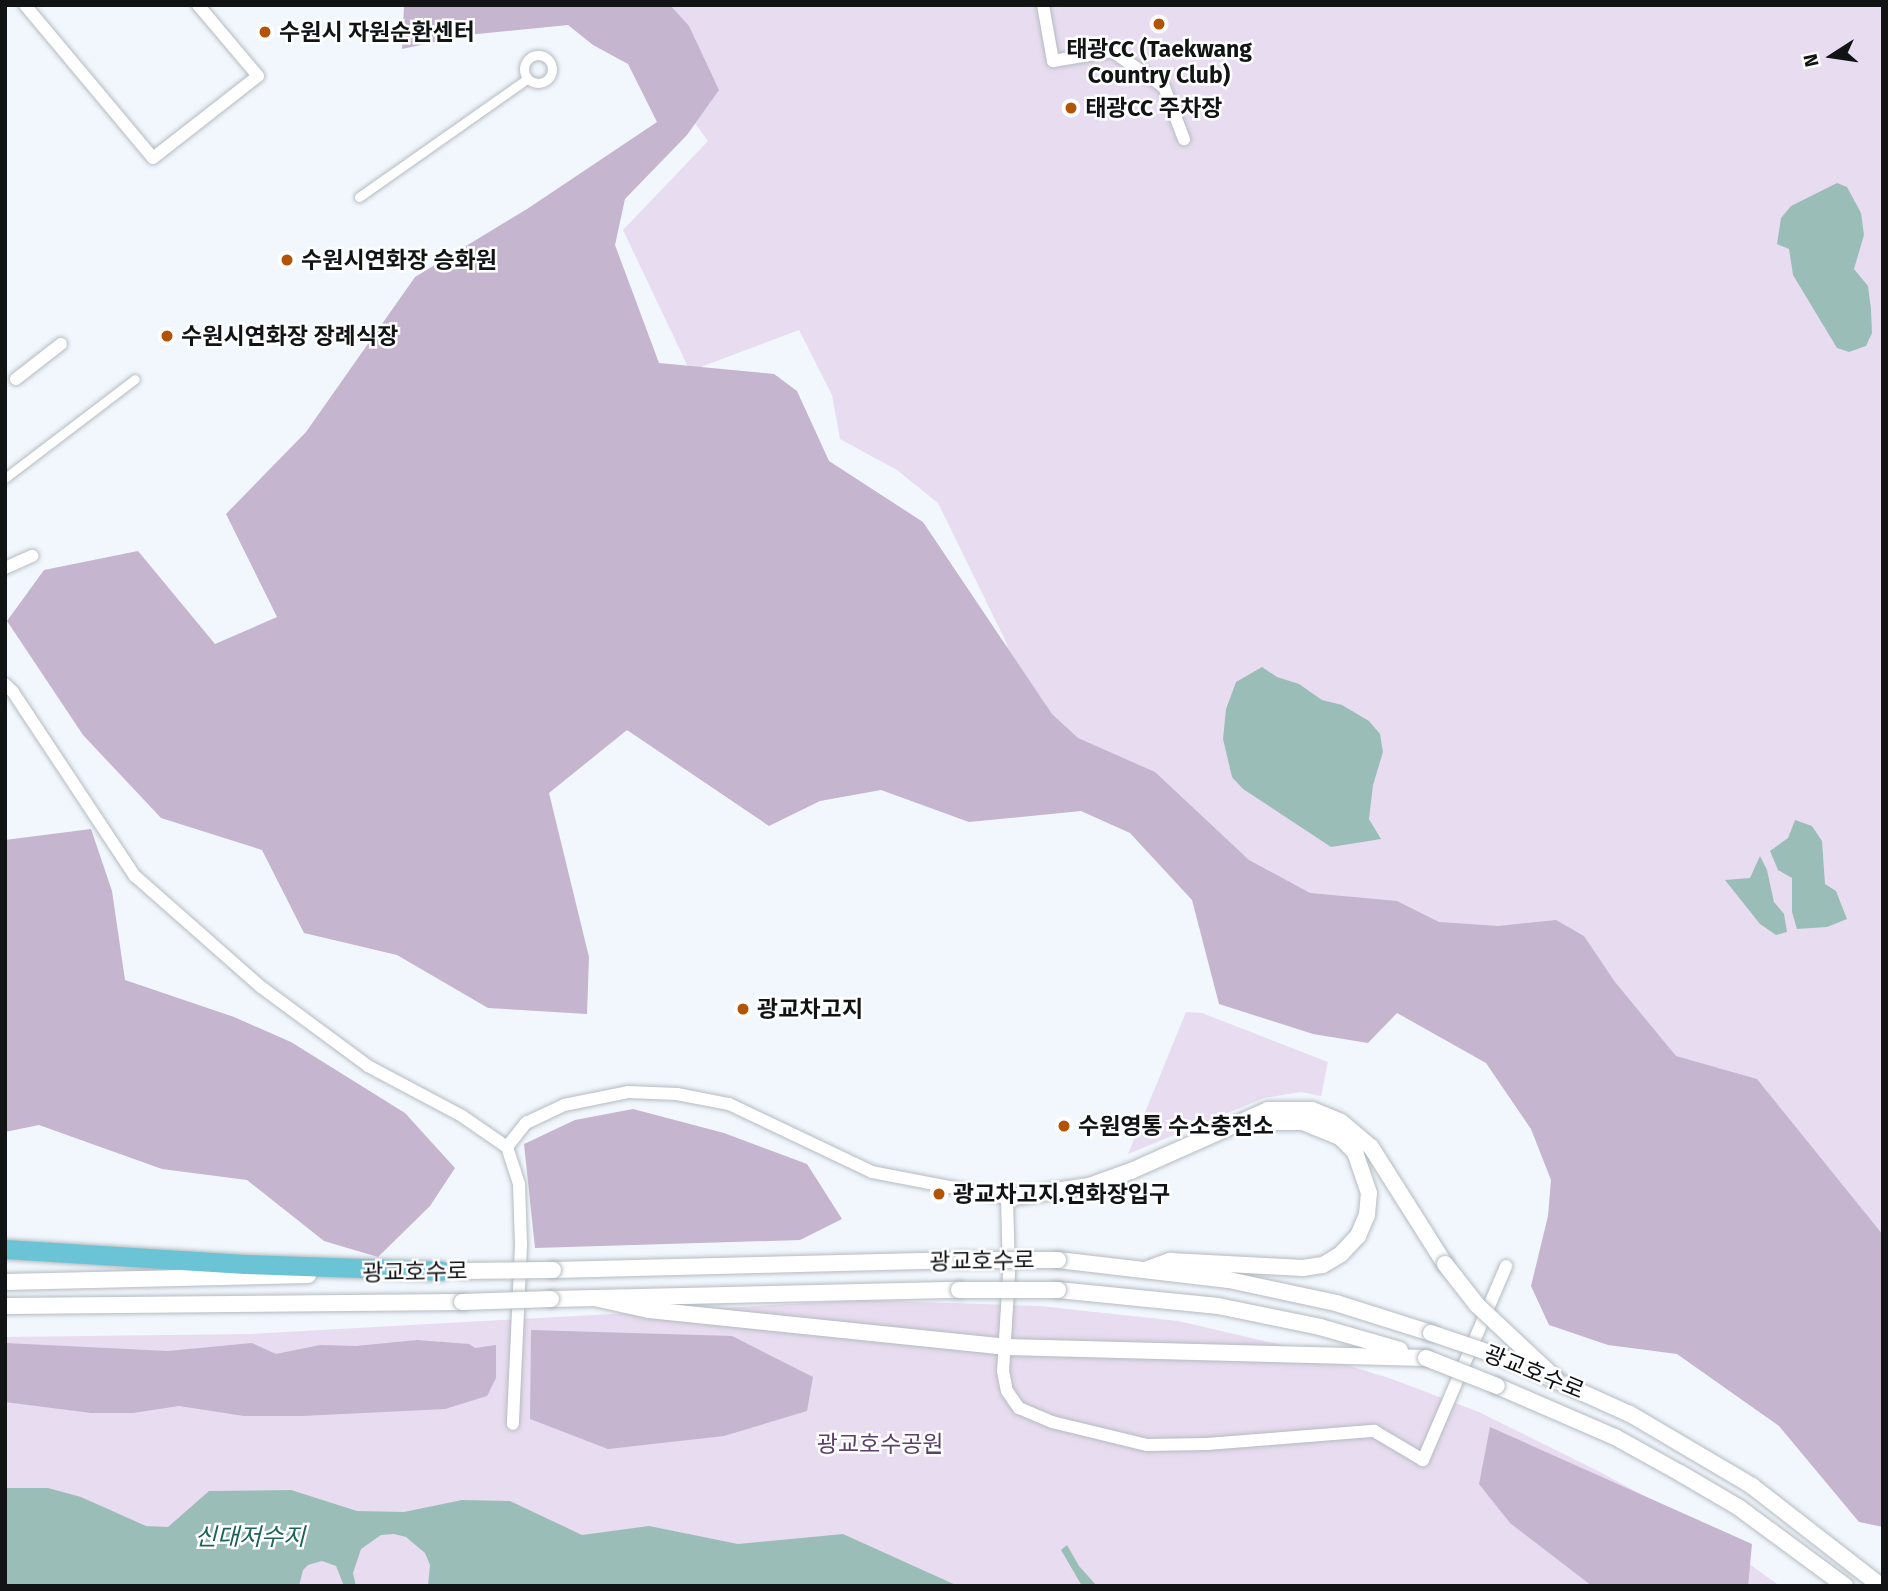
<!DOCTYPE html>
<html>
<head>
<meta charset="utf-8">
<style>
	body { margin:0 }
	#map { position:relative; width:1888px; height:1591px; overflow:hidden; background:#f1f7fd; font-family:"Fira Sans","Noto Sans KR",sans-serif }
	div>[style] { position:absolute }
	.green>* { inset:0; background:#e8dcf0 }
	.forest>* { inset:0; background:#c5b5cf }
	.water>* { inset:0; background:#9abeb7 }
	.roads { filter:drop-shadow(0 0 2px #b5bbc1) drop-shadow(0 0 2px #b5bbc1) }
	.pedestrian>* { height:9px; margin:-4.5px; padding:0 4.5px; transform-origin:4.5px; border-radius:4.5px; background:#fff }
	.pedestrian>.ring { margin:-4.5px; padding:0; box-sizing:content-box; background:none; border:9px solid #fff; border-radius:50% }
	.minor>* { height:12px; margin:-6px; padding:0 6px; transform-origin:6px; border-radius:6px; background:#fff }
	.secondary>* { height:16px; margin:-8px; padding:0 8px; transform-origin:8px; border-radius:8px; background:#fff }
	.trunk>* { height:19px; margin:-9.5px; padding:0 9.5px; transform-origin:9.5px; border-radius:9.5px; background:#6bc4d6 }
	.bridges { filter:drop-shadow(0 0 2px #b5bbc1) drop-shadow(0 0 2px #b5bbc1) }
	.secondary-bridge>* { height:16px; margin:-8px; padding:0 8px; transform-origin:8px; border-radius:8px; background:#fff }
	.dots>* { width:19px; height:19px; translate:-50% -50%; box-sizing:border-box; border:4px solid #fff; border-radius:50% }
	span { translate:-50% -50%; white-space:nowrap; text-align:center; line-height:1.15; -webkit-text-stroke:5px #fff; paint-order:stroke }
	.poi-label { font-size:23px; color:#111315; font-weight:700 }
	.left { translate:0 -50%; text-align:left }
	.street-label { font-size:23px; color:#111315 }
	.park-label { font-size:23px; color:#5a4169 }
	.water-label { font-size:24px; color:#1c6358; font-style:italic }
	.frame { position:absolute; inset:0; border:7px solid #111315; pointer-events:none }
	.north { position:absolute; left:1797px; top:21px; width:70px; height:70px; -webkit-text-stroke:5px #fff; paint-order:stroke; rotate:258deg; font-size:19px; font-weight:700; line-height:28px; text-align:center; color:#111315 }
	.north::after { content:''; display:block; margin:auto; width:24px; height:32px; background:#111315; clip-path:polygon(50% 0,100% 100%,50% 72%,0 100%) }
</style>
</head>
<body>
<div id="map">
	<div class="green">
		<i style="clip-path:polygon(609px 5px,1883px 5px,1883px 1480px,1553px 1114px,1023px 706px,1006px 642px,938px 503px,897px 470px,840px 439px,832px 395px,799px 330px,690px 371px,623px 230px,708px 141px)"></i>
		<i style="clip-path:polygon(1186px 1012px,1202px 1013px,1328px 1062px,1321px 1096px,1301px 1092px,1264px 1098px,1128px 1154px)"></i>
		<i style="clip-path:polygon(863px 1300px,1040px 1306px,1178px 1321px,1286px 1346px,1392px 1379px,1479px 1412px,1598px 1471px,1685px 1518px,1780px 1586px,5px 1586px,5px 1337px,251px 1334px)"></i>
	</div>
	<div class="forest">
		<i style="clip-path:polygon(404px 5px,670px 5px,689px 26px,719px 90px,687px 135px,625px 199px,615px 245px,659px 363px,774px 374px,797px 391px,829px 461px,923px 522px,1052px 714px,1078px 738px,1155px 772px,1249px 860px,1310px 893px,1397px 901px,1439px 922px,1498px 926px,1556px 920px,1584px 936px,1615px 982px,1676px 1056px,1757px 1079px,1883px 1235px,1883px 1527px,1859px 1522px,1779px 1426px,1677px 1354px,1608px 1345px,1549px 1325px,1531px 1286px,1548px 1216px,1551px 1180px,1531px 1129px,1486px 1063px,1397px 1013px,1368px 1043px,1313px 1034px,1219px 1004px,1192px 900px,1130px 833px,1081px 811px,969px 822px,881px 790px,820px 801px,769px 826px,627px 730px,549px 793px,589px 957px,587px 1014px,488px 1008px,397px 955px,304px 933px,262px 850px,161px 818px,83px 735px,7px 621px,44px 570px,138px 551px,215px 644px,277px 617px,226px 514px,306px 432px,415px 277px,527px 209px,657px 122px,628px 64px,593px 45px,568px 25px,467px 35px,402px 49px)"></i>
		<i style="clip-path:polygon(91px 829px,112px 891px,125px 980px,234px 1017px,291px 1042px,405px 1113px,455px 1168px,430px 1206px,378px 1257px,324px 1241px,247px 1180px,162px 1169px,39px 1125px,5px 1132px,5px 840px)"></i>
		<i style="clip-path:polygon(633px 1109px,724px 1133px,807px 1164px,842px 1219px,800px 1240px,535px 1248px,524px 1144px,575px 1120px)"></i>
		<i style="clip-path:polygon(531px 1330px,732px 1336px,813px 1377px,807px 1411px,724px 1436px,608px 1449px,530px 1419px)"></i>
		<i style="clip-path:polygon(417px 1340px,469px 1344px,475px 1348px,496px 1345px,496px 1378px,487px 1396px,445px 1409px,302px 1416px,244px 1416px,179px 1406px,133px 1413px,91px 1413px,5px 1402px,5px 1343px,168px 1351px,252px 1343px,276px 1354px,320px 1345px,356px 1346px)"></i>
		<i style="clip-path:polygon(1490px 1427px,1752px 1544px,1748px 1586px,1592px 1586px,1510px 1523px,1479px 1484px)"></i>
	</div>
	<div class="water">
		<i style="clip-path:polygon(1837px 183px,1847px 187px,1861px 213px,1864px 235px,1854px 269px,1868px 286px,1871px 309px,1872px 333px,1866px 346px,1849px 352px,1837px 348px,1793px 275px,1789px 249px,1777px 244px,1781px 218px,1791px 206px)"></i>
		<i style="clip-path:polygon(1262px 667px,1277px 677px,1299px 684px,1322px 700px,1342px 705px,1369px 721px,1380px 734px,1383px 752px,1373px 785px,1369px 819px,1381px 839px,1331px 847px,1243px 789px,1232px 777px,1223px 739px,1226px 709px,1236px 682px)"></i>
		<i style="clip-path:polygon(1795px 820px,1812px 826px,1822px 841px,1825px 884px,1836px 891px,1847px 919px,1827px 927px,1797px 929px,1792px 912px,1792px 878px,1778px 870px,1770px 851px,1788px 838px)"></i>
		<i style="clip-path:polygon(1760px 856px,1767px 870px,1774px 902px,1784px 914px,1787px 932px,1776px 935px,1760px 924px,1725px 880px,1750px 878px)"></i>
		<i style="clip-path:polygon(5px 1488px,48px 1488px,81px 1497px,146px 1526px,168px 1527px,209px 1491px,291px 1490px,357px 1511px,404px 1512px,462px 1500px,510px 1501px,582px 1535px,649px 1526px,738px 1544px,843px 1534px,958px 1586px,428px 1586px,430px 1565px,425px 1553px,406px 1537px,394px 1534px,381px 1535px,361px 1549px,353px 1573px,356px 1586px,344px 1586px,336px 1566px,322px 1561px,308px 1565px,303px 1570px,299px 1586px,5px 1586px)"></i>
		<i style="clip-path:polygon(1067px 1545px,1079px 1566px,1097px 1586px,1082px 1586px,1061px 1550px)"></i>
	</div>
	<div class="roads">
		<div class="pedestrian">
			<i class="ring" style="left:524px;top:55px;width:19px;height:19px"></i>
			<i style="left:359px;top:197px;width:205px;rotate:-35.1deg"></i>
			<i style="left:5px;top:478px;width:163px;rotate:-37.3deg"></i>
		</div>
		<div class="minor">
			<i style="left:25px;top:5px;width:199px;rotate:50.1deg"></i>
			<i style="left:153px;top:158px;width:133px;rotate:-38deg"></i>
			<i style="left:258px;top:76px;width:93px;rotate:-130.2deg"></i>
			<i style="left:1043px;top:5px;width:57px;rotate:79.9deg"></i>
			<i style="left:1053px;top:61px;width:60px;rotate:-9.6deg"></i>
			<i style="left:1112px;top:51px;width:63px;rotate:34.7deg"></i>
			<i style="left:1164px;top:87px;width:56px;rotate:69deg"></i>
			<i style="left:16px;top:379px;width:57px;rotate:-37.9deg"></i>
			<i style="left:5px;top:568px;width:30px;rotate:-24deg"></i>
			<i style="left:5px;top:684px;width:11px;rotate:45deg"></i>
			<i style="left:13px;top:692px;width:221px;rotate:56.5deg"></i>
			<i style="left:135px;top:876px;width:168px;rotate:41.4deg"></i>
			<i style="left:261px;top:987px;width:133px;rotate:36.4deg"></i>
			<i style="left:368px;top:1066px;width:106px;rotate:28deg"></i>
			<i style="left:462px;top:1116px;width:55px;rotate:34.6deg"></i>
			<i style="left:507px;top:1147px;width:39px;rotate:72deg"></i>
			<i style="left:519px;top:1184px;width:61px;rotate:88.1deg"></i>
			<i style="left:521px;top:1245px;width:179px;rotate:92.6deg"></i>
			<i style="left:507px;top:1147px;width:31px;rotate:-52deg"></i>
			<i style="left:526px;top:1123px;width:42px;rotate:-25.3deg"></i>
			<i style="left:564px;top:1105px;width:65px;rotate:-11.5deg"></i>
			<i style="left:628px;top:1092px;width:49px;rotate:2.3deg"></i>
			<i style="left:677px;top:1094px;width:53px;rotate:10.9deg"></i>
			<i style="left:729px;top:1104px;width:158px;rotate:25.4deg"></i>
			<i style="left:872px;top:1172px;width:137px;rotate:10.9deg"></i>
			<i style="left:1007px;top:1198px;width:76px;rotate:88.5deg"></i>
			<i style="left:1009px;top:1274px;width:97px;rotate:93.5deg"></i>
			<i style="left:1003px;top:1371px;width:20px;rotate:79deg"></i>
			<i style="left:1007px;top:1391px;width:21px;rotate:55deg"></i>
			<i style="left:1019px;top:1408px;width:36px;rotate:23deg"></i>
			<i style="left:1052px;top:1422px;width:98px;rotate:13.6deg"></i>
			<i style="left:1147px;top:1445px;width:60px;rotate:-1deg"></i>
			<i style="left:1207px;top:1444px;width:168px;rotate:-4.5deg"></i>
			<i style="left:1374px;top:1431px;width:57px;rotate:30.6deg"></i>
			<i style="left:1423px;top:1460px;width:211px;rotate:-66.8deg"></i>
		</div>
		<div class="secondary">
			<i style="left:1007px;top:1198px;width:83px;rotate:-8.3deg"></i>
			<i style="left:1089px;top:1186px;width:45px;rotate:-19.7deg"></i>
			<i style="left:1131px;top:1171px;width:150px;rotate:-24deg"></i>
			<i style="left:1268px;top:1110px;width:44px"></i>
			<i style="left:1312px;top:1110px;width:31px;rotate:22deg"></i>
			<i style="left:1341px;top:1122px;width:39px;rotate:40deg"></i>
			<i style="left:1371px;top:1147px;width:138px;rotate:57.7deg"></i>
			<i style="left:1058px;top:1260px;width:172px;rotate:6.7deg"></i>
			<i style="left:1229px;top:1280px;width:109px;rotate:12.1deg"></i>
			<i style="left:1336px;top:1303px;width:100px;rotate:17.5deg"></i>
			<i style="left:553px;top:1270px;width:410px;rotate:-1.4deg"></i>
			<i style="left:1145px;top:1270px;width:27px;rotate:-20deg"></i>
			<i style="left:1170px;top:1261px;width:133px;rotate:3deg"></i>
			<i style="left:1303px;top:1268px;width:20px;rotate:-9deg"></i>
			<i style="left:1323px;top:1265px;width:21px;rotate:-31deg"></i>
			<i style="left:1341px;top:1254px;width:25px;rotate:-47deg"></i>
			<i style="left:1358px;top:1236px;width:23px;rotate:-67deg"></i>
			<i style="left:1367px;top:1215px;width:22px;rotate:-85deg"></i>
			<i style="left:1369px;top:1193px;width:43px;rotate:-108.9deg"></i>
			<i style="left:1355px;top:1152px;width:21px;rotate:-135deg"></i>
			<i style="left:1340px;top:1137px;width:40px;rotate:-158deg"></i>
			<i style="left:1303px;top:1122px;width:53px;rotate:180deg"></i>
			<i style="left:5px;top:1282px;width:303px;rotate:-1.3deg"></i>
			<i style="left:1058px;top:1290px;width:161px;rotate:5.7deg"></i>
			<i style="left:1218px;top:1306px;width:104px;rotate:11.6deg"></i>
			<i style="left:1320px;top:1327px;width:83px;rotate:16deg"></i>
			<i style="left:594px;top:1298px;width:56px;rotate:12.3deg"></i>
			<i style="left:649px;top:1310px;width:358px;rotate:5.9deg"></i>
			<i style="left:1005px;top:1347px;width:421px;rotate:1.5deg"></i>
			<i style="left:551px;top:1299px;width:408px;rotate:-1.3deg"></i>
			<i style="left:5px;top:1306px;width:457px;rotate:-0.5deg"></i>
			<i style="left:1508px;top:1359px;width:134px;rotate:24.3deg"></i>
			<i style="left:1630px;top:1414px;width:142px;rotate:30.5deg"></i>
			<i style="left:1752px;top:1486px;width:163px;rotate:37.8deg"></i>
			<i style="left:1497px;top:1386px;width:129px;rotate:23.4deg"></i>
			<i style="left:1615px;top:1437px;width:74px;rotate:29deg"></i>
			<i style="left:1680px;top:1473px;width:67px;rotate:30.4deg"></i>
			<i style="left:1738px;top:1507px;width:133px;rotate:36.4deg"></i>
		</div>
		<div class="trunk">
			<i style="left:5px;top:1249px;width:240px;rotate:3.6deg"></i>
			<i style="left:245px;top:1264px;width:196px;rotate:2deg"></i>
		</div>
	</div>
	<div class="bridges">
		<div class="secondary-bridge">
			<i style="left:963px;top:1260px;width:95px"></i>
			<i style="left:1445px;top:1264px;width:52px;rotate:52deg"></i>
			<i style="left:1477px;top:1305px;width:107px;rotate:43.1deg"></i>
			<i style="left:461px;top:1271px;width:92px;rotate:-0.6deg"></i>
			<i style="left:959px;top:1290px;width:99px"></i>
			<i style="left:462px;top:1302px;width:89px;rotate:-1.9deg"></i>
			<i style="left:1431px;top:1333px;width:81px;rotate:18.7deg"></i>
			<i style="left:1426px;top:1358px;width:76px;rotate:21.5deg"></i>
		</div>
	</div>
	<div class="dots">
		<i style="left:1159px;top:24px;background:#b25305"></i>
		<i style="left:265px;top:32px;background:#b25305"></i>
		<i style="left:1071px;top:108px;background:#b25305"></i>
		<i style="left:287px;top:260px;background:#b25305"></i>
		<i style="left:167px;top:336px;background:#b25305"></i>
		<i style="left:743px;top:1009px;background:#b25305"></i>
		<i style="left:1064px;top:1126px;background:#b25305"></i>
		<i style="left:939px;top:1194px;background:#b25305"></i>
	</div>
	<div class="poi-label">
		<span class="left" style="left:279px;top:32px">수원시 자원순환센터</span>
		<span style="left:1159px;top:62px">태광CC (Taekwang<br>Country Club)</span>
		<span class="left" style="left:1085px;top:108px">태광CC 주차장</span>
		<span class="left" style="left:301px;top:260px">수원시연화장 승화원</span>
		<span class="left" style="left:181px;top:336px">수원시연화장 장례식장</span>
		<span class="left" style="left:757px;top:1009px">광교차고지</span>
		<span class="left" style="left:1078px;top:1126px">수원영통 수소충전소</span>
		<span class="left" style="left:953px;top:1194px">광교차고지.연화장입구</span>
	</div>
	<div class="street-label">
		<span style="left:982px;top:1261px;rotate:-1deg">광교호수로</span>
		<span style="left:415px;top:1272px;rotate:-1deg">광교호수로</span>
		<span style="left:1534px;top:1372px;rotate:22deg">광교호수로</span>
	</div>
	<div class="park-label">
		<span style="left:880px;top:1444px">광교호수공원</span>
	</div>
	<div class="water-label">
		<span style="left:250px;top:1538px">신대저수지</span>
	</div>
	<div class="frame"></div>
	<div class="north">N</div>
</div>
</body>
</html>
